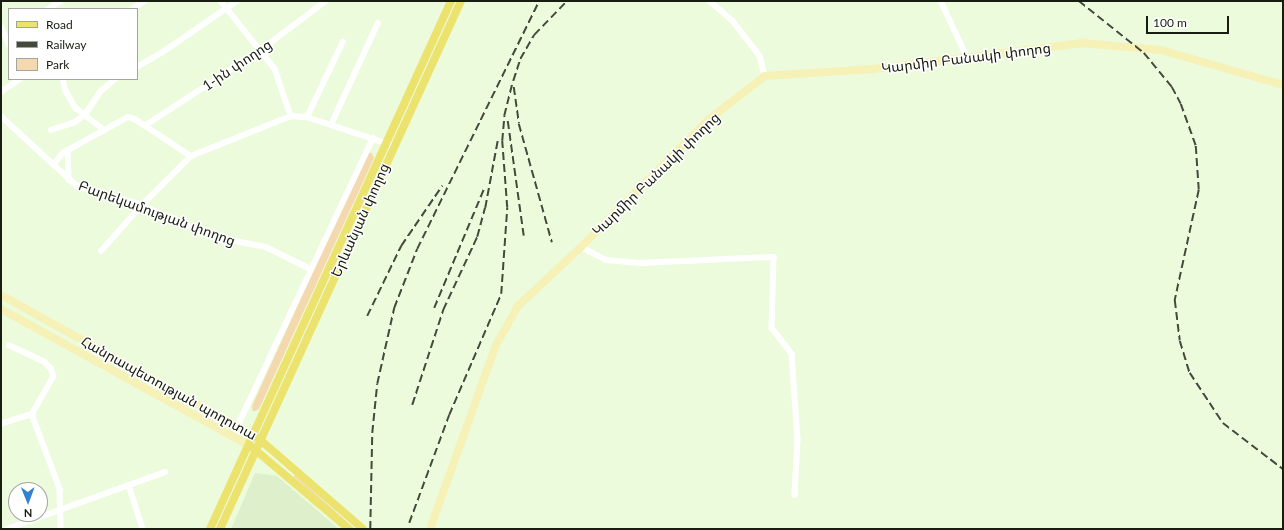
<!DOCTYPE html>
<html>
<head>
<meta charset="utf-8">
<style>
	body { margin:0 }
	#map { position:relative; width:1284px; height:530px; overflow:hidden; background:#edfbdd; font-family:Lato,"Noto Sans Armenian",sans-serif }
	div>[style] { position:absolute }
	.built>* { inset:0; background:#def0cb }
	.green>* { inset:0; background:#f4d9ae; transform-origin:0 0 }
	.street>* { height:5.5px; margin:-2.75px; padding:0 2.75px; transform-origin:2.75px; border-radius:2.75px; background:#fff }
	.secondary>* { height:8px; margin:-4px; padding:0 4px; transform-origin:4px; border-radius:4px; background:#f6f1b7 }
	.primary>* { height:8px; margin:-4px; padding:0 4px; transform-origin:4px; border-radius:4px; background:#ece36e }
	.rail>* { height:1.5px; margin-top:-0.75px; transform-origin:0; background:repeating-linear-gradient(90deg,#434a3b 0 8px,transparent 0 12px) }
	span { translate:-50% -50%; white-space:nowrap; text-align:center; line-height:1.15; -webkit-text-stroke:3px #fff; paint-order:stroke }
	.street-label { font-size:14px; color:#181d12 }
	.frame { position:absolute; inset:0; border:2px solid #181d12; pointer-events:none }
	.legend { position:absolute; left:8px; top:8px; width:130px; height:72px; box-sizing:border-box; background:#fff; border:1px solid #a3a5a0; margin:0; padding:5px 7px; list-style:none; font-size:12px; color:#181d12 }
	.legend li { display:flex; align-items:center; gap:8px; height:20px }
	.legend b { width:20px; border:1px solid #a3a5a0 }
	.north { position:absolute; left:8px; top:482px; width:40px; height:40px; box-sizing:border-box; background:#fff; border:1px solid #a3a5a0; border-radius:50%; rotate:179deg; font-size:11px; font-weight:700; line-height:16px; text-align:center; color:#181d12 }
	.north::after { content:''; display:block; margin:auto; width:14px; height:18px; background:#3382d2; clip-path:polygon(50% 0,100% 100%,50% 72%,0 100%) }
	.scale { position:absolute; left:1146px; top:16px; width:83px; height:18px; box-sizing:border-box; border:2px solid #181d12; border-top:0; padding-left:5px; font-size:12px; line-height:14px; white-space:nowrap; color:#181d12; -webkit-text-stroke:3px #fff; paint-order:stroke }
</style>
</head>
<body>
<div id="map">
	<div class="built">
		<i style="clip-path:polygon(255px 473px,277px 476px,339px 529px,231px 529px)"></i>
	</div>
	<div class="green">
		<i style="clip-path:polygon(367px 153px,372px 153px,374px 158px,259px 409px,253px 412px,252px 406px)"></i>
		<i style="left:295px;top:475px;width:81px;height:2px;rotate:42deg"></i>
	</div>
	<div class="street">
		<i style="left:221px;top:1px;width:87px;rotate:51.5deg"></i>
		<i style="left:275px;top:69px;width:50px;rotate:71.2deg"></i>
		<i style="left:710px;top:1px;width:30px;rotate:41deg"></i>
		<i style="left:733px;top:21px;width:44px;rotate:52.4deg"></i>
		<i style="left:760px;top:56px;width:21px;rotate:76deg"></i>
		<i style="left:941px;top:1px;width:64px;rotate:65deg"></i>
		<i style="left:48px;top:9px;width:15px;rotate:-32deg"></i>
		<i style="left:132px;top:9px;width:15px;rotate:-32deg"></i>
		<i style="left:1px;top:26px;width:20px;rotate:66deg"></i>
		<i style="left:137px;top:67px;width:30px;rotate:-30deg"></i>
		<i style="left:163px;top:52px;width:90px;rotate:-34.6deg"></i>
		<i style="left:63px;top:79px;width:12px;rotate:76deg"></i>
		<i style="left:66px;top:91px;width:20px;rotate:60deg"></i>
		<i style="left:76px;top:108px;width:36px;rotate:38deg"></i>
		<i style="left:1px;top:92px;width:23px;rotate:-34deg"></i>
		<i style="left:1px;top:116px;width:103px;rotate:42.6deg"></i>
		<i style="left:77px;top:186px;width:68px;rotate:16.3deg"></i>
		<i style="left:142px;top:205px;width:43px;rotate:26deg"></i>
		<i style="left:181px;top:224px;width:62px;rotate:17deg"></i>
		<i style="left:240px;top:242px;width:26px;rotate:11deg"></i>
		<i style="left:266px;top:247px;width:50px;rotate:26.1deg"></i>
		<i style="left:307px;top:117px;width:83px;rotate:-64.4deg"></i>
		<i style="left:146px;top:125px;width:137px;rotate:-33.1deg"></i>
		<i style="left:261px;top:50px;width:81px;rotate:-37deg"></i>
		<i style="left:331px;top:125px;width:112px;rotate:-65.3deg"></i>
		<i style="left:51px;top:130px;width:25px;rotate:-18deg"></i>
		<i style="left:75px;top:122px;width:12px;rotate:-35deg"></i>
		<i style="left:85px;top:115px;width:27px;rotate:-57deg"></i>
		<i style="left:100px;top:92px;width:20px;rotate:-41deg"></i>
		<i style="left:68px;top:150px;width:30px;rotate:88deg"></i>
		<i style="left:53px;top:165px;width:16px;rotate:-50deg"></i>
		<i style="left:63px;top:153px;width:74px;rotate:-29deg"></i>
		<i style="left:128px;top:117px;width:7px;rotate:16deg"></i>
		<i style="left:135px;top:119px;width:67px;rotate:33.5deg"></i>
		<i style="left:581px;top:247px;width:28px;rotate:27deg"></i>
		<i style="left:606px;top:260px;width:34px;rotate:5deg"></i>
		<i style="left:640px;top:263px;width:134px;rotate:-2.6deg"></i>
		<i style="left:774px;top:257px;width:71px;rotate:91.6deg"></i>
		<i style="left:772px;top:328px;width:33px;rotate:52deg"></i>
		<i style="left:792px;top:354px;width:86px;rotate:86deg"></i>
		<i style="left:798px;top:440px;width:55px;rotate:93.1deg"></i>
		<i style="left:101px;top:251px;width:62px;rotate:-48.3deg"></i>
		<i style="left:142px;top:205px;width:69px;rotate:-45deg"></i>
		<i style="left:191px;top:156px;width:108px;rotate:-21.8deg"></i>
		<i style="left:291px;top:116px;width:16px;rotate:4deg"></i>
		<i style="left:307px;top:117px;width:92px;rotate:18.4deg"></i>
		<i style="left:32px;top:414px;width:80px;rotate:69.5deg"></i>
		<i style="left:60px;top:489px;width:40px;rotate:88.6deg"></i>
		<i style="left:1px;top:424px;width:33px;rotate:-18deg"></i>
		<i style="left:32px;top:414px;width:43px;rotate:-60.4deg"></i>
		<i style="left:53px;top:377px;width:8px;rotate:-104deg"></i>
		<i style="left:51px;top:369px;width:10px;rotate:-135deg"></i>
		<i style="left:44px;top:362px;width:38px;rotate:-155deg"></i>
		<i style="left:238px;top:425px;width:317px;rotate:-64.8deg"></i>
		<i style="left:129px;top:485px;width:46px;rotate:72.3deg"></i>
		<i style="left:7px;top:529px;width:168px;rotate:-19.8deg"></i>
	</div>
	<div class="secondary">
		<i style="left:1px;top:295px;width:287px;rotate:29deg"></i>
		<i style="left:1px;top:309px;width:281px;rotate:28.8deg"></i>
		<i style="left:430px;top:529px;width:195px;rotate:-70.3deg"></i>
		<i style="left:496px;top:345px;width:45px;rotate:-60.6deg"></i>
		<i style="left:518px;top:306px;width:86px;rotate:-43.1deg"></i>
		<i style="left:581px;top:247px;width:180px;rotate:-45deg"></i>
		<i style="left:708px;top:120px;width:72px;rotate:-37.7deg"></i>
		<i style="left:765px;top:76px;width:109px;rotate:-3.7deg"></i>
		<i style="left:874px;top:69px;width:210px;rotate:-7.1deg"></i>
		<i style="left:1082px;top:43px;width:79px;rotate:5.1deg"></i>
		<i style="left:1161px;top:50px;width:127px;rotate:16deg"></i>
	</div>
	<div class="primary">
		<i style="left:258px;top:438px;width:139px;rotate:40.9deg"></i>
		<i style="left:253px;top:448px;width:126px;rotate:40.2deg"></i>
		<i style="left:210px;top:529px;width:580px;rotate:-65.47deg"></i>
		<i style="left:220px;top:529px;width:580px;rotate:-65.47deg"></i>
	</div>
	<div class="rail">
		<i style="left:1079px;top:1px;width:83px;rotate:38.7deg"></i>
		<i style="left:1144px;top:53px;width:44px;rotate:50.5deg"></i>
		<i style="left:1172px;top:87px;width:19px;rotate:62deg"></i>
		<i style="left:1181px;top:104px;width:45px;rotate:70.3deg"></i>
		<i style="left:1196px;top:146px;width:44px;rotate:86.1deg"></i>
		<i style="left:1199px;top:190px;width:113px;rotate:102.3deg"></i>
		<i style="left:1175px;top:300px;width:41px;rotate:83deg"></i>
		<i style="left:1180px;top:341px;width:34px;rotate:73deg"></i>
		<i style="left:1190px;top:373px;width:60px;rotate:56.6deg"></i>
		<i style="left:1223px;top:423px;width:76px;rotate:37.5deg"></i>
		<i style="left:514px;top:87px;width:37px;rotate:82deg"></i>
		<i style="left:519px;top:124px;width:123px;rotate:74.4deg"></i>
		<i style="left:508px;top:121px;width:116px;rotate:82.1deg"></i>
		<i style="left:434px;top:308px;width:132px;rotate:-67.3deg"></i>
		<i style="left:367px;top:316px;width:78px;rotate:-64.1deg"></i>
		<i style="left:401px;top:246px;width:73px;rotate:-55.7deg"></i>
		<i style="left:412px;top:405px;width:100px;rotate:-71.9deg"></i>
		<i style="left:443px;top:310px;width:81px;rotate:-65deg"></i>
		<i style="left:477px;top:237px;width:30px;rotate:-75deg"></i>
		<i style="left:485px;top:208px;width:71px;rotate:-79.5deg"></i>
		<i style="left:409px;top:523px;width:115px;rotate:-69.7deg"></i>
		<i style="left:449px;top:415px;width:132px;rotate:-66.7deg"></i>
		<i style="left:501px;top:294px;width:86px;rotate:-86deg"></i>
		<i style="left:507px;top:208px;width:67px;rotate:-94.3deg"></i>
		<i style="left:502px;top:141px;width:25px;rotate:-85deg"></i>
		<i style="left:504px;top:116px;width:36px;rotate:-76deg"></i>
		<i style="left:513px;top:81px;width:23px;rotate:-72deg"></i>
		<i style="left:520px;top:59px;width:28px;rotate:-60deg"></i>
		<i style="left:534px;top:35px;width:47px;rotate:-45.9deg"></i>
		<i style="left:370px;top:529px;width:96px;rotate:-88.8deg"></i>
		<i style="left:372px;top:433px;width:49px;rotate:-84.2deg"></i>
		<i style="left:377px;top:384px;width:78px;rotate:-77.4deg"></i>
		<i style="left:394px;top:308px;width:63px;rotate:-68.7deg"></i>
		<i style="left:417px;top:249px;width:276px;rotate:-63.8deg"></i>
	</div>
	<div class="street-label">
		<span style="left:966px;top:58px;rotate:-7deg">Կարմիր Բանակի փողոց</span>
		<span style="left:237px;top:65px;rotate:-34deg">1-ին փողոց</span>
		<span style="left:656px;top:174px;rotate:-44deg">Կարմիր Բանակի փողոց</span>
		<span style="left:157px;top:213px;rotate:20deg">Բարեկամության փողոց</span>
		<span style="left:360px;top:220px;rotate:-66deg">Երևանյան փողոց</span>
		<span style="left:169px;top:388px;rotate:29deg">Հանրապետության պողոտա</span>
	</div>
	<div class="frame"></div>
	<ul class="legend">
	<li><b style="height:5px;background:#ece36e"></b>Road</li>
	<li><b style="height:5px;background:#434a3b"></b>Railway</li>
	<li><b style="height:11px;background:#f4d9ae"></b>Park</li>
	</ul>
	<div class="north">N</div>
	<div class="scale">100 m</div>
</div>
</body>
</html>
